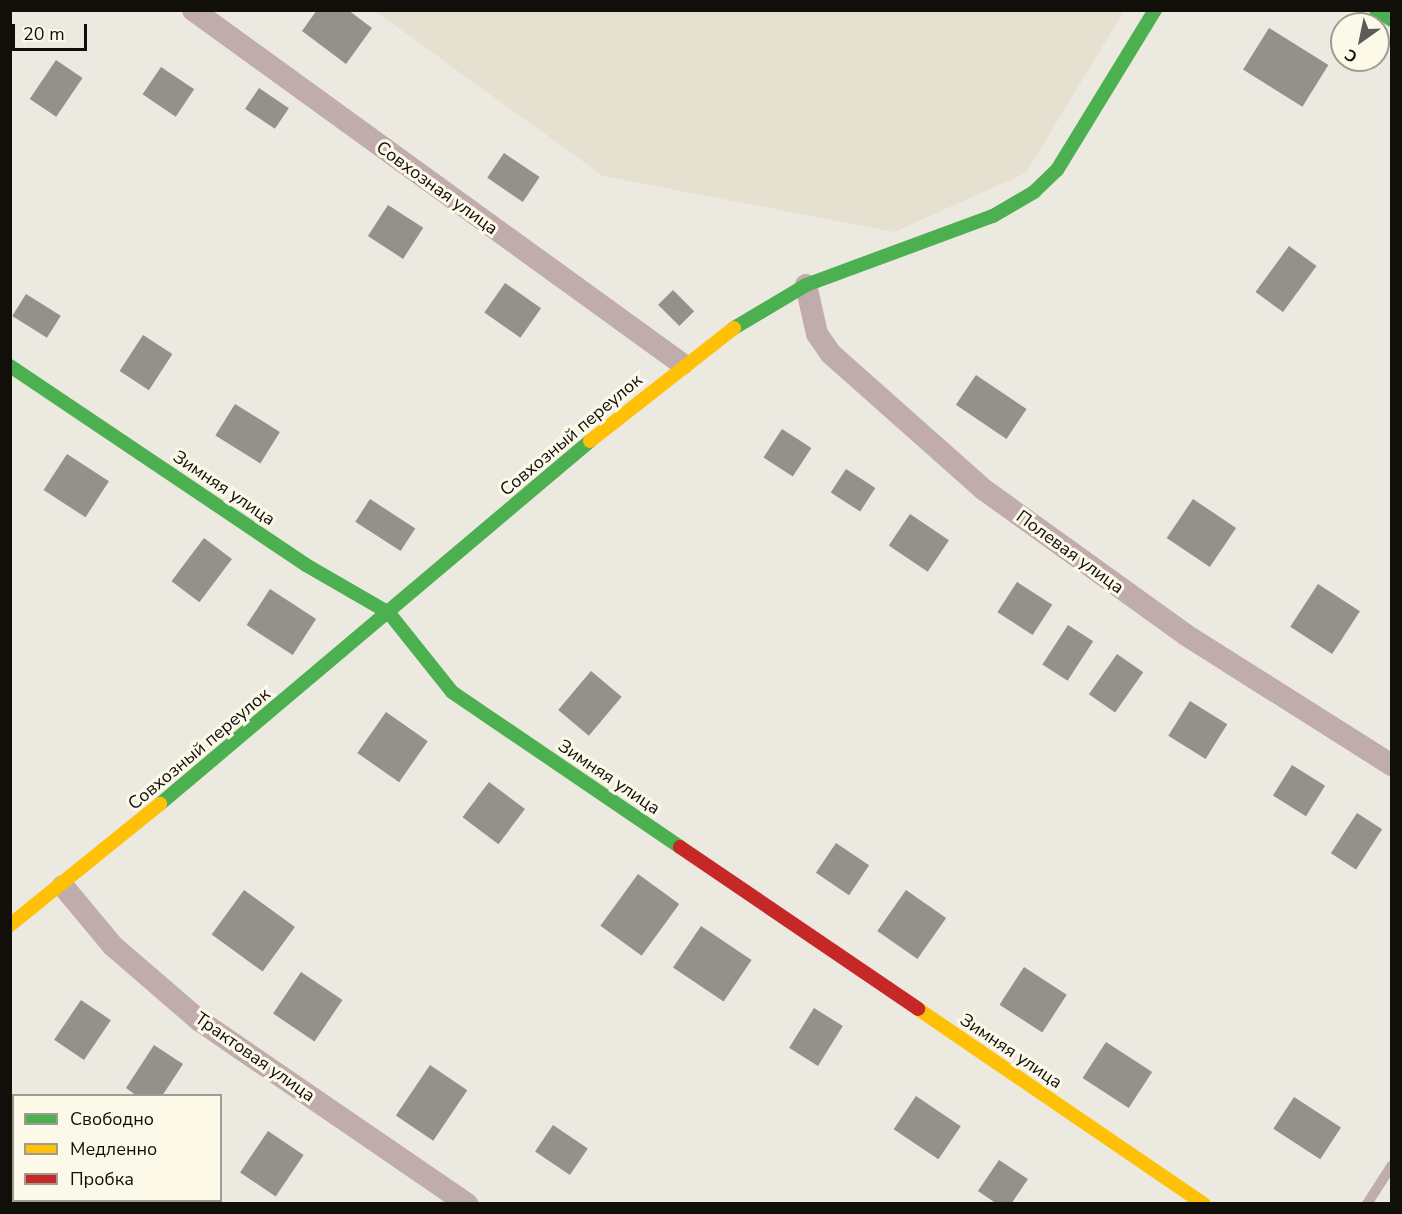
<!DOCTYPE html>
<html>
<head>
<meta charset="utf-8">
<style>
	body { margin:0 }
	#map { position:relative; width:1402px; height:1214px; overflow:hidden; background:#ece9e0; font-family:"Nunito Sans",sans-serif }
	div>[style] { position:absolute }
	.built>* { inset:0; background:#e5e0cf }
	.building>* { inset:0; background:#93918b; transform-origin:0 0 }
	.lane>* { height:10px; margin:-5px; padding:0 5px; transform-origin:5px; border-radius:5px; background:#c0abad }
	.street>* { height:22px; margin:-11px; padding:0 11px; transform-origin:11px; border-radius:11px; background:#c0abad }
	.fast>* { height:14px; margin:-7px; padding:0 7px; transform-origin:7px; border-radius:7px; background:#4caf50 }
	.slow>* { height:14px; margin:-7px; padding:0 7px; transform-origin:7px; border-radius:7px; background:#ffc107 }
	.jam>* { height:14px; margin:-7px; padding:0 7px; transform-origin:7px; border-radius:7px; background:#c62828 }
	span { translate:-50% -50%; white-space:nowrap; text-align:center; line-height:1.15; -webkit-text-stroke:6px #fdf9e9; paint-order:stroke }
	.street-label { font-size:18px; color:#100f0a }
	.frame { position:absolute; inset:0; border:12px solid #100f0a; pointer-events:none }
	.legend { position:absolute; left:12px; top:1094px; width:210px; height:108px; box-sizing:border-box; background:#fdf9e9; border:2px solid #9e9b90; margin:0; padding:8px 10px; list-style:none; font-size:18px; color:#100f0a }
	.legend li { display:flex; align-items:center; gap:12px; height:30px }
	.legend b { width:30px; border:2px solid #9e9b90 }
	.north { position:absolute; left:1330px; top:12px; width:60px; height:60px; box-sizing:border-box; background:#fdf9e9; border:2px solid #9e9b90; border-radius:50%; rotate:213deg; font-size:16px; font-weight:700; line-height:24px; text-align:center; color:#100f0a }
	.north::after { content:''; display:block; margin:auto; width:21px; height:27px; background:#5d5b55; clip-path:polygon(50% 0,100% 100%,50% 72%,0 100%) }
	.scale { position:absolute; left:12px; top:24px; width:75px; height:27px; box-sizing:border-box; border:3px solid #100f0a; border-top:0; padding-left:8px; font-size:18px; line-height:21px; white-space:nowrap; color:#100f0a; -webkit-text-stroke:4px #fdf9e9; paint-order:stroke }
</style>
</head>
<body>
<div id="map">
	<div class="built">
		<i style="clip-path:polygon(375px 11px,1124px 10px,1124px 11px,1026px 173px,894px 232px,603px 176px)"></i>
	</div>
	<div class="building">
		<i style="clip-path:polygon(317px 10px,348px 10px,372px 28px,346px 64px,302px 31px)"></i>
		<i style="left:1269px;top:28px;width:70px;height:49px;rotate:32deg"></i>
		<i style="left:56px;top:60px;width:32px;height:47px;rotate:34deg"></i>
		<i style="left:161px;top:67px;width:40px;height:33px;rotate:34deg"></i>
		<i style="left:259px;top:88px;width:36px;height:25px;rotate:34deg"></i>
		<i style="left:504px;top:153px;width:43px;height:30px;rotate:34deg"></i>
		<i style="left:388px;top:205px;width:42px;height:37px;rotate:33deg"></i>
		<i style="left:1289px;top:246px;width:34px;height:57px;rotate:36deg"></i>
		<i style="left:505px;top:283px;width:44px;height:36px;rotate:35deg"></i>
		<i style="left:673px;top:290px;width:30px;height:21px;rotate:45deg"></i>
		<i style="left:26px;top:294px;width:41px;height:26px;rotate:32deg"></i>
		<i style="left:143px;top:335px;width:35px;height:43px;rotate:33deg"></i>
		<i style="left:976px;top:375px;width:61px;height:36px;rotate:34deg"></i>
		<i style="left:235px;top:404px;width:53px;height:37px;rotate:32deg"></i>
		<i style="left:782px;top:429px;width:35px;height:34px;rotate:33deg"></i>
		<i style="left:67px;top:454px;width:50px;height:43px;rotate:33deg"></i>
		<i style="left:846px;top:469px;width:35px;height:28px;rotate:33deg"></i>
		<i style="left:370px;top:499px;width:54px;height:27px;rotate:33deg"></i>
		<i style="left:1193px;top:499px;width:52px;height:47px;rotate:34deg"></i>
		<i style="left:910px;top:514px;width:47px;height:38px;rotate:34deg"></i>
		<i style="left:204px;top:538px;width:35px;height:54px;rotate:37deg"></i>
		<i style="left:1017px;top:582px;width:42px;height:36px;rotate:33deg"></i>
		<i style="left:1318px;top:584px;width:50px;height:51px;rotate:33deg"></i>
		<i style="left:270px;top:589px;width:55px;height:43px;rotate:33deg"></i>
		<i style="left:1068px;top:625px;width:30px;height:47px;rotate:33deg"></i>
		<i style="left:1117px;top:654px;width:32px;height:49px;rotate:35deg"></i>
		<i style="left:591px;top:671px;width:40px;height:51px;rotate:40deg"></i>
		<i style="left:1190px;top:701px;width:44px;height:41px;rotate:32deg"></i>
		<i style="left:386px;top:712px;width:51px;height:50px;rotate:35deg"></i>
		<i style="left:1292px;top:765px;width:39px;height:36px;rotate:32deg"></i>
		<i style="left:489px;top:782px;width:45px;height:44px;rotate:37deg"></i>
		<i style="left:1357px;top:813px;width:30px;height:48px;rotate:33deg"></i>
		<i style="left:836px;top:843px;width:40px;height:36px;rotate:34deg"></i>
		<i style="left:638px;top:874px;width:51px;height:64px;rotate:36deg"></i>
		<i style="left:244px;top:890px;width:63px;height:55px;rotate:36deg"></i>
		<i style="left:906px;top:890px;width:49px;height:50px;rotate:35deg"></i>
		<i style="left:701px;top:926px;width:61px;height:50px;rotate:34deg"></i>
		<i style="left:1024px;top:967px;width:51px;height:45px;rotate:33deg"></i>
		<i style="left:301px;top:972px;width:50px;height:50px;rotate:34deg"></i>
		<i style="left:81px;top:1000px;width:36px;height:48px;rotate:34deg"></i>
		<i style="left:814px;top:1008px;width:34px;height:47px;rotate:32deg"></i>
		<i style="left:1106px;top:1042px;width:55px;height:43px;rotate:33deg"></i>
		<i style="clip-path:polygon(154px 1045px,183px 1064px,162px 1096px,137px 1096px,126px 1088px)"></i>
		<i style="left:430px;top:1065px;width:45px;height:61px;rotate:34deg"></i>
		<i style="left:916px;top:1096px;width:54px;height:40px;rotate:34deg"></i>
		<i style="left:1294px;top:1097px;width:56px;height:38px;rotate:33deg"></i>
		<i style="left:553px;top:1125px;width:42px;height:32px;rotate:34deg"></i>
		<i style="left:268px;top:1131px;width:43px;height:50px;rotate:34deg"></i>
		<i style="clip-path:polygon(999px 1160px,1028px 1179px,1011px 1204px,997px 1204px,978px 1191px)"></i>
	</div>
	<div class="lane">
		<i style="left:1367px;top:1204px;width:46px;rotate:-57.3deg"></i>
	</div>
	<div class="street">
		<i style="left:193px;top:10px;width:604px;rotate:35.9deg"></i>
		<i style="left:806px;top:285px;width:50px;rotate:77.3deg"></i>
		<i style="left:817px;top:334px;width:24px;rotate:55deg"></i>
		<i style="left:831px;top:354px;width:203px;rotate:41.6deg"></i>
		<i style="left:983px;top:489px;width:250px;rotate:35.7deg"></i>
		<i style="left:1186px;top:635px;width:244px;rotate:32.3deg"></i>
		<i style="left:63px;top:886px;width:78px;rotate:50.2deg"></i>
		<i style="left:113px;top:946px;width:115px;rotate:40.8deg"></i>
		<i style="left:200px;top:1021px;width:324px;rotate:34.4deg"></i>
	</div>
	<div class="fast">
		<i style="left:1376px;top:10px;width:19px;rotate:32deg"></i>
		<i style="left:734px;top:328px;width:84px;rotate:-30.8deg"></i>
		<i style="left:806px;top:285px;width:199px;rotate:-20.3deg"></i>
		<i style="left:993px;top:216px;width:48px;rotate:-30.3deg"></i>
		<i style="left:1034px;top:192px;width:32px;rotate:-44deg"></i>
		<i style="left:1057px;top:170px;width:188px;rotate:-58.5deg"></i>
		<i style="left:10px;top:366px;width:357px;rotate:33.9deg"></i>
		<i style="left:306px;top:565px;width:96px;rotate:30deg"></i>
		<i style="left:389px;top:613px;width:101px;rotate:51.4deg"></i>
		<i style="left:452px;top:692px;width:276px;rotate:34.2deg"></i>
		<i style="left:160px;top:804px;width:563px;rotate:-40.17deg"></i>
	</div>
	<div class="slow">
		<i style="left:590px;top:441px;width:183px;rotate:-38.1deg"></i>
		<i style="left:10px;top:925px;width:193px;rotate:-38.9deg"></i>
		<i style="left:918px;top:1009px;width:346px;rotate:34.3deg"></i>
	</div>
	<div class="jam">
		<i style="left:680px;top:847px;width:288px;rotate:34.2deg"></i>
	</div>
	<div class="street-label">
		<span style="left:437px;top:188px;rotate:36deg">Совхозная улица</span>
		<span style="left:571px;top:435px;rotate:-40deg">Совхозный переулок</span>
		<span style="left:224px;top:488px;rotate:34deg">Зимняя улица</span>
		<span style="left:1070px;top:552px;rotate:36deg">Полевая улица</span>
		<span style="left:199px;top:749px;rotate:-40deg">Совхозный переулок</span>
		<span style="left:609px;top:777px;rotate:34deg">Зимняя улица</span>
		<span style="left:1011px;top:1051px;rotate:34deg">Зимняя улица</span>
		<span style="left:255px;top:1057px;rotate:35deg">Трактовая улица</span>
	</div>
	<div class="frame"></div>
	<ul class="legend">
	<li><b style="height:8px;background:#4caf50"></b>Свободно</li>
	<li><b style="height:8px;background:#ffc107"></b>Медленно</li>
	<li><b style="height:8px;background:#c62828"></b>Пробка</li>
	</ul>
	<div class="north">С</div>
	<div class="scale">20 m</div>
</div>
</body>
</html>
